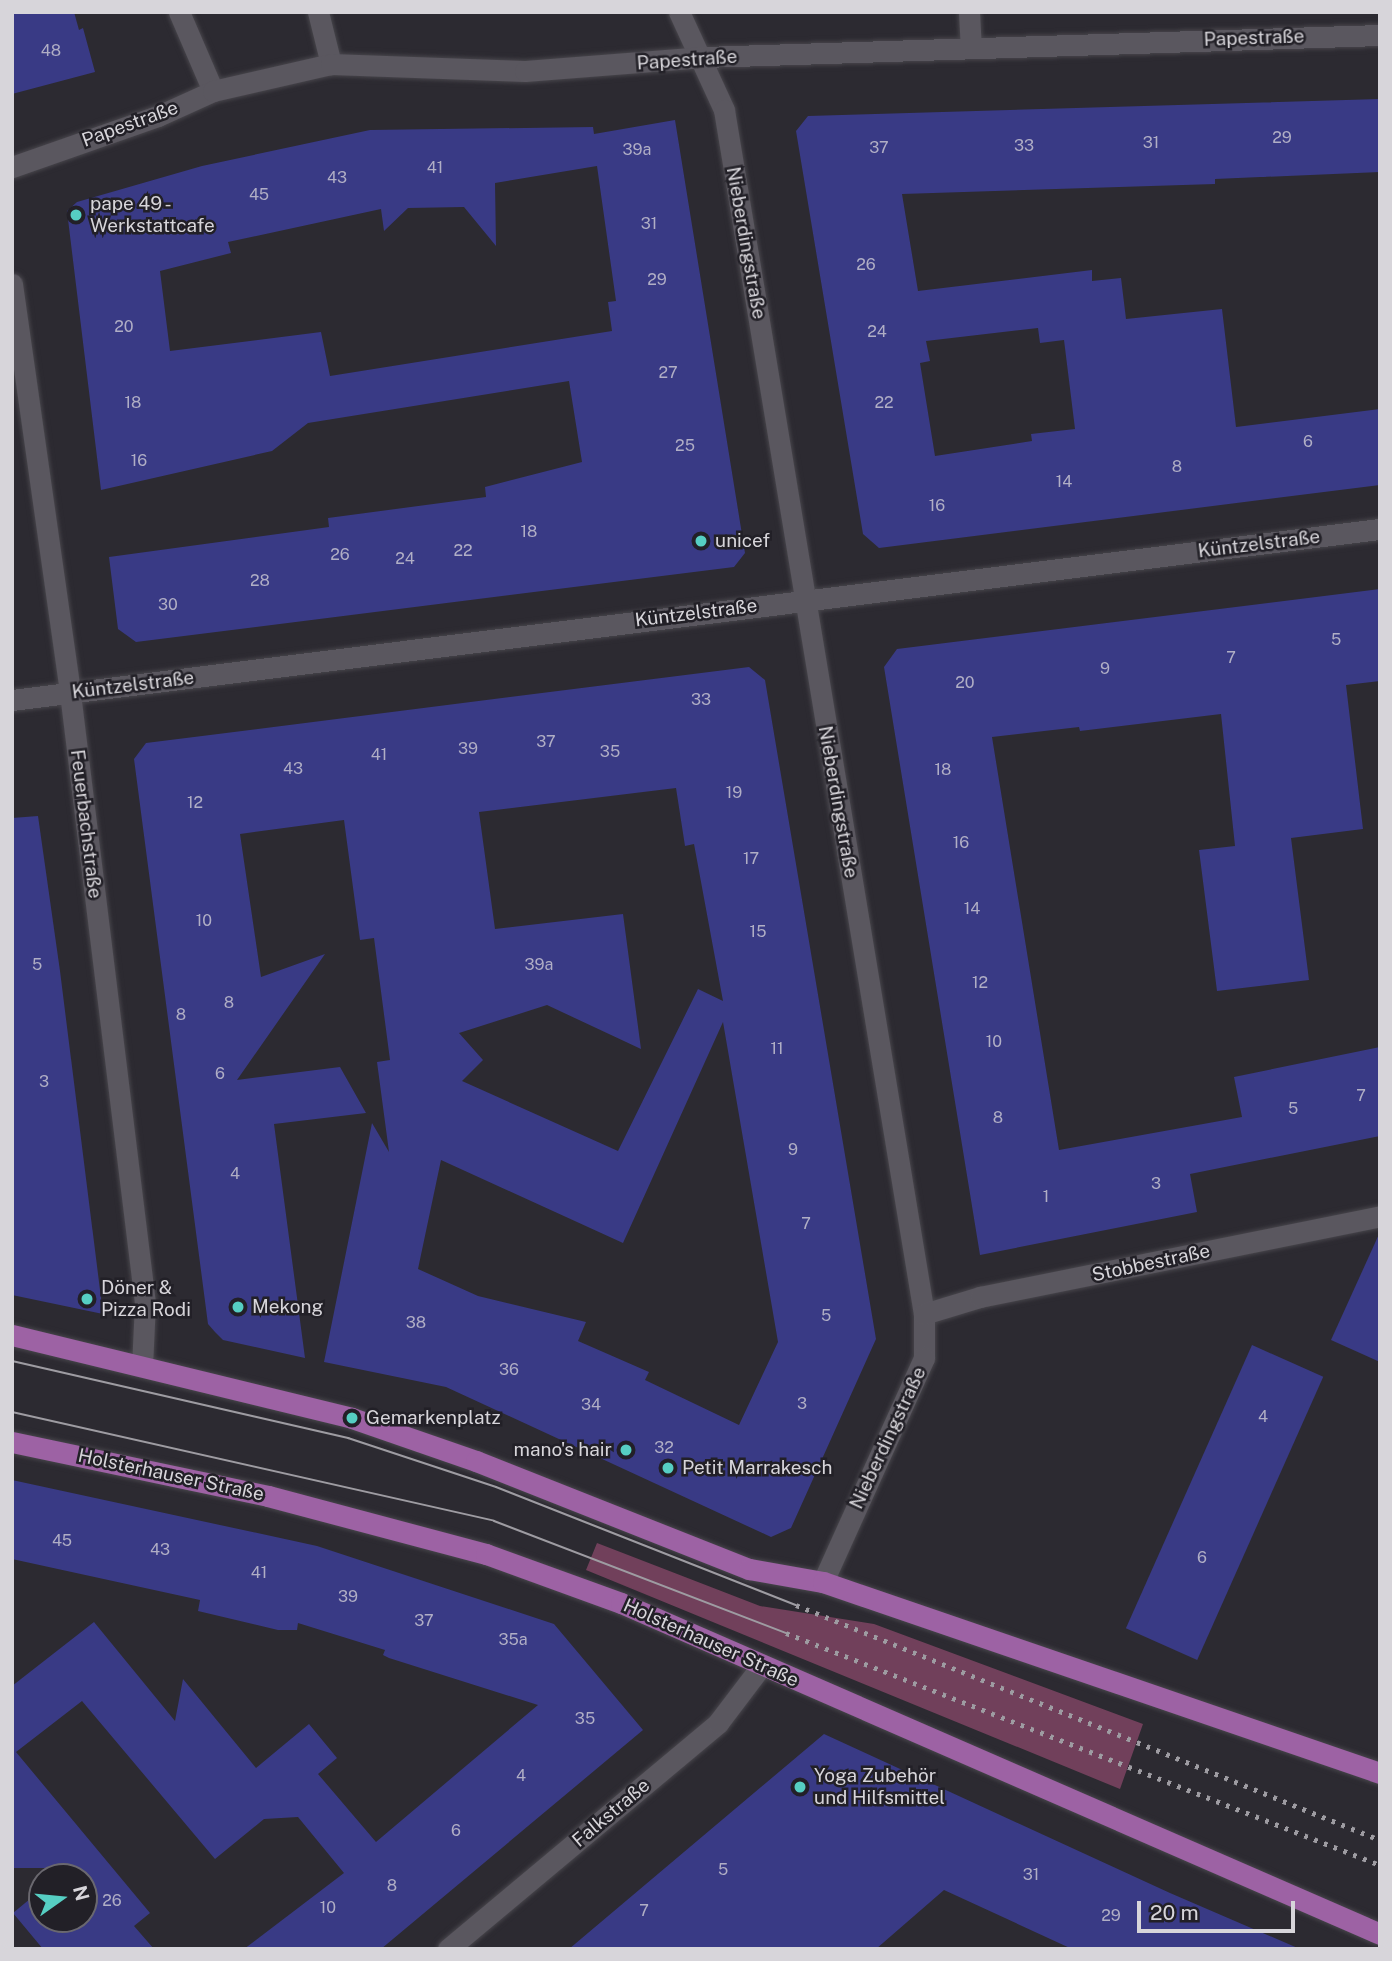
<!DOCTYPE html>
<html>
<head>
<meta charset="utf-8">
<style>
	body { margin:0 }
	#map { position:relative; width:1392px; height:1961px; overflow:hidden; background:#2c2a31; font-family:"Public Sans",sans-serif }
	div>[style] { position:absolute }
	.green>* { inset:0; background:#71405b }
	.building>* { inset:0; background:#393a85; transform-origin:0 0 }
	.roads { filter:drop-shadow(0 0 2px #47454b) drop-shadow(0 0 2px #47454b) }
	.minor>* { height:21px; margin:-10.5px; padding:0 10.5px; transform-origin:10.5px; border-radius:10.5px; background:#5a575f }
	.major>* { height:21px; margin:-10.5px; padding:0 10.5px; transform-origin:10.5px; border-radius:10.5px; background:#9d62a4 }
	.tram>* { height:2px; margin:-1px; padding:0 1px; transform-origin:1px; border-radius:1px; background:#9e9ca2 }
	.rail>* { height:5px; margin-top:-2.5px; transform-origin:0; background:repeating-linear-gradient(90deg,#9e9ca2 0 3.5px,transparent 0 10.5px) }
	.dots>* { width:19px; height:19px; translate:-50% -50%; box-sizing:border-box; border:4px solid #222027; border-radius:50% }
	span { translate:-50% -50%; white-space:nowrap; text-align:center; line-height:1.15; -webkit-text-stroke:5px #222027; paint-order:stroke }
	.number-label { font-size:16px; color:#b0aec5 }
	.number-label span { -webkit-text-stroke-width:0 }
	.street-label { font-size:19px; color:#d7d5da }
	.poi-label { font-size:19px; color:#d7d5da }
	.left { translate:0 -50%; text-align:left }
	.right { translate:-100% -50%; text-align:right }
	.frame { position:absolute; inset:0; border:14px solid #d7d5da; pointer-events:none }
	.north { position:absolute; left:28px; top:1863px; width:70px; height:70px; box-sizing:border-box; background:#222027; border:2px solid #6a686f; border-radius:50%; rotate:75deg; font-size:19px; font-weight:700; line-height:28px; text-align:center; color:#d7d5da }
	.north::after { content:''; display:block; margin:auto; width:24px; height:32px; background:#56cec3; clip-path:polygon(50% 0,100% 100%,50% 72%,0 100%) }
	.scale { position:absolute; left:1137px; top:1901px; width:158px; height:32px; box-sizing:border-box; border:4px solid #d7d5da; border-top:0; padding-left:9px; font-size:21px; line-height:24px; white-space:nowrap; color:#d7d5da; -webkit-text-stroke:5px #222027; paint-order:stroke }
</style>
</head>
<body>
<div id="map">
	<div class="green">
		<i style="clip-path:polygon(597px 1543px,760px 1606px,874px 1624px,1143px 1724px,1120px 1789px,586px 1570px)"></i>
	</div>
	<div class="building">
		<i style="clip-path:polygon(12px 12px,74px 12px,79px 30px,83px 28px,95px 72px,12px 94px)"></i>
		<i style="clip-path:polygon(evenodd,1380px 99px,1380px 172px,1215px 179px,1215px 184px,902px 194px,918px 291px,1092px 270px,1092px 281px,1121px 278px,1126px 319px,1222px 309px,1236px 427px,1380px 409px,1380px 485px,879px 548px,863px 534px,796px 131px,808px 116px,1380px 99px,1038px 328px,1040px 343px,1064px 340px,1075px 429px,1031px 434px,1032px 441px,935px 456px,920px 363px,930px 361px,926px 341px,1038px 328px)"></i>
		<i style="clip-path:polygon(evenodd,675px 120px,745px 553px,734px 567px,136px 642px,118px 629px,109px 557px,329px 527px,328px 518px,486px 497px,485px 487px,582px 462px,569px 381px,308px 423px,272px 451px,101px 490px,67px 211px,77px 202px,202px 166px,370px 130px,593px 127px,594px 134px,675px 120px,597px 166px,616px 301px,608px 302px,612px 331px,330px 376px,321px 332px,170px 351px,160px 271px,231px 253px,228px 242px,381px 209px,384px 231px,408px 208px,464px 207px,496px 246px,495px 183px,597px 166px)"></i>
		<i style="clip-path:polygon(1380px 589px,1380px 681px,1346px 685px,1363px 829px,1291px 838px,1309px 980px,1217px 991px,1199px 850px,1235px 846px,1221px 714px,1080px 731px,1079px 727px,992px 737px,1059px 1150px,1242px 1117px,1234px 1077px,1380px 1047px,1380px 1136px,1190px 1174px,1197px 1212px,980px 1255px,884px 667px,897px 649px)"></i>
		<i style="clip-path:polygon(evenodd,749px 667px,765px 680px,876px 1339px,791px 1528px,771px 1537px,446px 1387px,324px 1362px,372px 1123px,389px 1152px,377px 1062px,390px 1060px,374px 938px,360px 940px,344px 820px,240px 834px,261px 977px,325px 954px,237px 1080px,340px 1067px,366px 1113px,274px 1124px,305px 1358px,223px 1340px,215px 1332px,208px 1324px,134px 759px,146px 743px,749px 667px,676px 788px,685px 846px,694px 844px,723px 1001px,698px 989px,618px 1151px,462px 1081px,483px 1060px,459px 1033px,547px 1005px,641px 1049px,623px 914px,495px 929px,479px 812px,676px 788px,749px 667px,723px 1022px,778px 1342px,739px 1425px,645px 1380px,649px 1372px,578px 1341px,586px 1322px,478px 1296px,418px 1269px,441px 1160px,623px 1243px,723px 1022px)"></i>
		<i style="clip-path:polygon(38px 816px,60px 971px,103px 1314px,12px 1295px,12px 818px)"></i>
		<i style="clip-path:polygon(1380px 1232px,1380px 1362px,1331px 1340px)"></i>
		<i style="left:1252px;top:1345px;width:78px;height:310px;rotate:24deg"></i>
		<i style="clip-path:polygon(12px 1480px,317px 1546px,554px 1624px,643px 1730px,381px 1949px,244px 1949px,344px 1873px,298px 1817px,264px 1819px,215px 1859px,82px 1701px,16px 1752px,150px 1913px,134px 1926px,154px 1949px,43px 1949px,13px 1913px,42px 1889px,42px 1919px,84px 1919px,84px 1877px,56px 1877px,68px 1868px,12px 1868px,12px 1686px,94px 1622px,175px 1721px,183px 1679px,256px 1768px,309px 1724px,337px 1758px,318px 1774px,376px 1842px,538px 1705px,389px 1658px,383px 1655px,385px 1650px,298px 1623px,297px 1630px,278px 1630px,198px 1611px,200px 1600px,12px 1559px)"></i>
		<i style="clip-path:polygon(824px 1734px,1170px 1893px,1300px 1949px,1072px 1949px,944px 1890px,876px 1949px,569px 1949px)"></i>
	</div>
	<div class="roads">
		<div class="minor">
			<i style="left:179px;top:12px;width:86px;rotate:66.7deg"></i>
			<i style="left:318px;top:12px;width:54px;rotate:76deg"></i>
			<i style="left:679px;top:12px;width:108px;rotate:65.3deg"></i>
			<i style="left:724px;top:110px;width:1220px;rotate:80.57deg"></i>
			<i style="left:924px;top:1314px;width:44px;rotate:90deg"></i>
			<i style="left:924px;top:1358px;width:246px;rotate:114.3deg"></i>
			<i style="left:969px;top:12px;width:34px;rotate:87deg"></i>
			<i style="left:12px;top:167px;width:155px;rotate:-19.3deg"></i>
			<i style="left:158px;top:116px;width:60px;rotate:-24.4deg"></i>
			<i style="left:213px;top:91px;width:121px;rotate:-12.9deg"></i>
			<i style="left:331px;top:64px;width:194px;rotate:2.1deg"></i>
			<i style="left:525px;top:71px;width:179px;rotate:-4.5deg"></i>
			<i style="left:703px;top:57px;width:677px;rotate:-1.86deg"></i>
			<i style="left:12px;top:284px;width:413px;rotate:81.9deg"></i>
			<i style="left:70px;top:693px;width:615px;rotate:82.99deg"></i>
			<i style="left:145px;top:1303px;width:63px;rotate:92.7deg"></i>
			<i style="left:12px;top:700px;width:1379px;rotate:-7.13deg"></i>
			<i style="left:924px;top:1314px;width:59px;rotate:-16.9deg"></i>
			<i style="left:980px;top:1297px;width:408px;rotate:-11.4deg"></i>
			<i style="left:448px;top:1949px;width:352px;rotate:-39.9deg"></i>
			<i style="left:718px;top:1723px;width:73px;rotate:-52.8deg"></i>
		</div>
		<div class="major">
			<i style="left:12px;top:1335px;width:350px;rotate:13.7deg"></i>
			<i style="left:352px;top:1418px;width:131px;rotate:19.1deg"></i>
			<i style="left:476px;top:1461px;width:294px;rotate:21.6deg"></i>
			<i style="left:749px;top:1569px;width:75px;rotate:10deg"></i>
			<i style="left:823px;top:1582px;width:589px;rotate:18.93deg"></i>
			<i style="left:12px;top:1442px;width:262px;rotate:11.9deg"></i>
			<i style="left:268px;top:1496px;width:226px;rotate:14.9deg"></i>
			<i style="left:486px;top:1554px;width:144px;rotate:19.9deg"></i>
			<i style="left:621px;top:1603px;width:828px;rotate:23.56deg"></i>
		</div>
	</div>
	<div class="tram">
		<i style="left:12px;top:1361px;width:345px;rotate:12.9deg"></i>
		<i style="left:348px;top:1438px;width:156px;rotate:18.3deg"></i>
		<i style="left:496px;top:1487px;width:322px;rotate:21.5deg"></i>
		<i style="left:12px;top:1412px;width:494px;rotate:12.7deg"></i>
		<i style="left:494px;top:1521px;width:313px;rotate:21deg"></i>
	</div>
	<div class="rail">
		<i style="left:796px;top:1605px;width:630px;rotate:21.92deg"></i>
		<i style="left:786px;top:1633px;width:638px;rotate:21.33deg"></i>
	</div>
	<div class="dots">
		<i style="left:76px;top:215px;background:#56cec3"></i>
		<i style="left:701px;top:541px;background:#56cec3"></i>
		<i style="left:87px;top:1299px;background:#56cec3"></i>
		<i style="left:238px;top:1307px;background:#56cec3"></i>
		<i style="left:352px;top:1418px;background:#56cec3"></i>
		<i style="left:626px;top:1450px;background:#56cec3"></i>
		<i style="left:668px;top:1468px;background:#56cec3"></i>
		<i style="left:800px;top:1787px;background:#56cec3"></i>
	</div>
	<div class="number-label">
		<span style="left:51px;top:51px">48</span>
		<span style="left:1282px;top:138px">29</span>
		<span style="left:1151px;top:143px">31</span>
		<span style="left:1024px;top:146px">33</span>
		<span style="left:879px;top:148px">37</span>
		<span style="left:637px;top:150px">39a</span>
		<span style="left:435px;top:168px">41</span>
		<span style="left:337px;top:178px">43</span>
		<span style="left:259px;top:195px">45</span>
		<span style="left:649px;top:224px">31</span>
		<span style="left:866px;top:265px">26</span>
		<span style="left:657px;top:280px">29</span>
		<span style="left:124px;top:327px">20</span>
		<span style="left:877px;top:332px">24</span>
		<span style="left:668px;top:373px">27</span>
		<span style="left:133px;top:403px">18</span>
		<span style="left:884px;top:403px">22</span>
		<span style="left:1308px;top:442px">6</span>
		<span style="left:685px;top:446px">25</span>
		<span style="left:139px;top:461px">16</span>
		<span style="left:1177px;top:467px">8</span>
		<span style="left:1064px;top:482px">14</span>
		<span style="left:937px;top:506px">16</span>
		<span style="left:529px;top:532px">18</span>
		<span style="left:463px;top:551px">22</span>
		<span style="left:340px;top:555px">26</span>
		<span style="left:405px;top:559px">24</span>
		<span style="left:260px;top:581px">28</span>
		<span style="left:168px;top:605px">30</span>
		<span style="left:1336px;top:640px">5</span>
		<span style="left:1231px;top:658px">7</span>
		<span style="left:1105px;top:669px">9</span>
		<span style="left:965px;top:683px">20</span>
		<span style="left:701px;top:700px">33</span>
		<span style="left:546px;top:742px">37</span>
		<span style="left:468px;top:749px">39</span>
		<span style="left:610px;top:752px">35</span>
		<span style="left:379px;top:755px">41</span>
		<span style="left:293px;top:769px">43</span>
		<span style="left:943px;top:770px">18</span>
		<span style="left:734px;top:793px">19</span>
		<span style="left:195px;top:803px">12</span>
		<span style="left:961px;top:843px">16</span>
		<span style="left:751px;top:859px">17</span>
		<span style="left:972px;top:909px">14</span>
		<span style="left:204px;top:921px">10</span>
		<span style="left:758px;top:932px">15</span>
		<span style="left:37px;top:965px">5</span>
		<span style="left:539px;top:965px">39a</span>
		<span style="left:980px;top:983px">12</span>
		<span style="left:229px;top:1003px">8</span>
		<span style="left:181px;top:1015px">8</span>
		<span style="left:994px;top:1042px">10</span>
		<span style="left:777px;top:1049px">11</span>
		<span style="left:220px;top:1074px">6</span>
		<span style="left:44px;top:1082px">3</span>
		<span style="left:1361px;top:1096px">7</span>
		<span style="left:1293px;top:1109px">5</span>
		<span style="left:998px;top:1118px">8</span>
		<span style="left:793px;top:1150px">9</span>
		<span style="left:235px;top:1174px">4</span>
		<span style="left:1156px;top:1184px">3</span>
		<span style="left:1046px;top:1197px">1</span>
		<span style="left:806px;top:1224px">7</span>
		<span style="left:826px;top:1316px">5</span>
		<span style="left:416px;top:1323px">38</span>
		<span style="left:509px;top:1370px">36</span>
		<span style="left:802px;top:1404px">3</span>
		<span style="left:591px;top:1405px">34</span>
		<span style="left:1263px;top:1417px">4</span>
		<span style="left:664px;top:1448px">32</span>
		<span style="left:62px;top:1541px">45</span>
		<span style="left:160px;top:1550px">43</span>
		<span style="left:1202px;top:1558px">6</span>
		<span style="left:259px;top:1573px">41</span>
		<span style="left:348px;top:1597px">39</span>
		<span style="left:424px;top:1621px">37</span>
		<span style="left:513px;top:1640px">35a</span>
		<span style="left:585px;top:1719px">35</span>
		<span style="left:521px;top:1776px">4</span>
		<span style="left:456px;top:1831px">6</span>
		<span style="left:723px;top:1870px">5</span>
		<span style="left:1031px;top:1875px">31</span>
		<span style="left:392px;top:1886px">8</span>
		<span style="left:112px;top:1901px">26</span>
		<span style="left:328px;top:1908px">10</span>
		<span style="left:644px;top:1911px">7</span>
		<span style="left:1111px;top:1916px">29</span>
	</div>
	<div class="street-label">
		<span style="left:1254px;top:38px;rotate:-2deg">Papestraße</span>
		<span style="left:687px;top:60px;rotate:-4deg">Papestraße</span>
		<span style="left:130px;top:124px;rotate:-20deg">Papestraße</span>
		<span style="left:746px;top:243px;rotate:80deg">Nieberdingstraße</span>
		<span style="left:1259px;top:544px;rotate:-7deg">Küntzelstraße</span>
		<span style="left:696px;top:613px;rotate:-7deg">Küntzelstraße</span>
		<span style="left:133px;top:685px;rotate:-7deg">Küntzelstraße</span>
		<span style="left:838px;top:802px;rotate:80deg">Nieberdingstraße</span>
		<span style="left:86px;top:824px;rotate:83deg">Feuerbachstraße</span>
		<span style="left:1151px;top:1263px;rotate:-12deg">Stobbestraße</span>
		<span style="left:888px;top:1438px;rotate:-65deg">Nieberdingstraße</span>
		<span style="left:171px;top:1475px;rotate:12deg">Holsterhauser Straße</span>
		<span style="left:711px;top:1643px;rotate:24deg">Holsterhauser Straße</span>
		<span style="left:611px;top:1813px;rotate:-40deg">Falkstraße</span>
	</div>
	<div class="poi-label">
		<span class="left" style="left:90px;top:215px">pape 49 -<br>Werkstattcafe</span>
		<span class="left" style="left:715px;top:541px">unicef</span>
		<span class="left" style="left:101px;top:1299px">Döner &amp;<br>Pizza Rodi</span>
		<span class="left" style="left:252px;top:1307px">Mekong</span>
		<span class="left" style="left:366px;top:1418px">Gemarkenplatz</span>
		<span class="right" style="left:612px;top:1450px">mano's hair</span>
		<span class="left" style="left:682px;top:1468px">Petit Marrakesch</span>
		<span class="left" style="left:814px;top:1787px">Yoga Zubehör<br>und Hilfsmittel</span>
	</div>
	<div class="frame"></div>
	<div class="north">N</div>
	<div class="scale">20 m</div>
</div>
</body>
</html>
